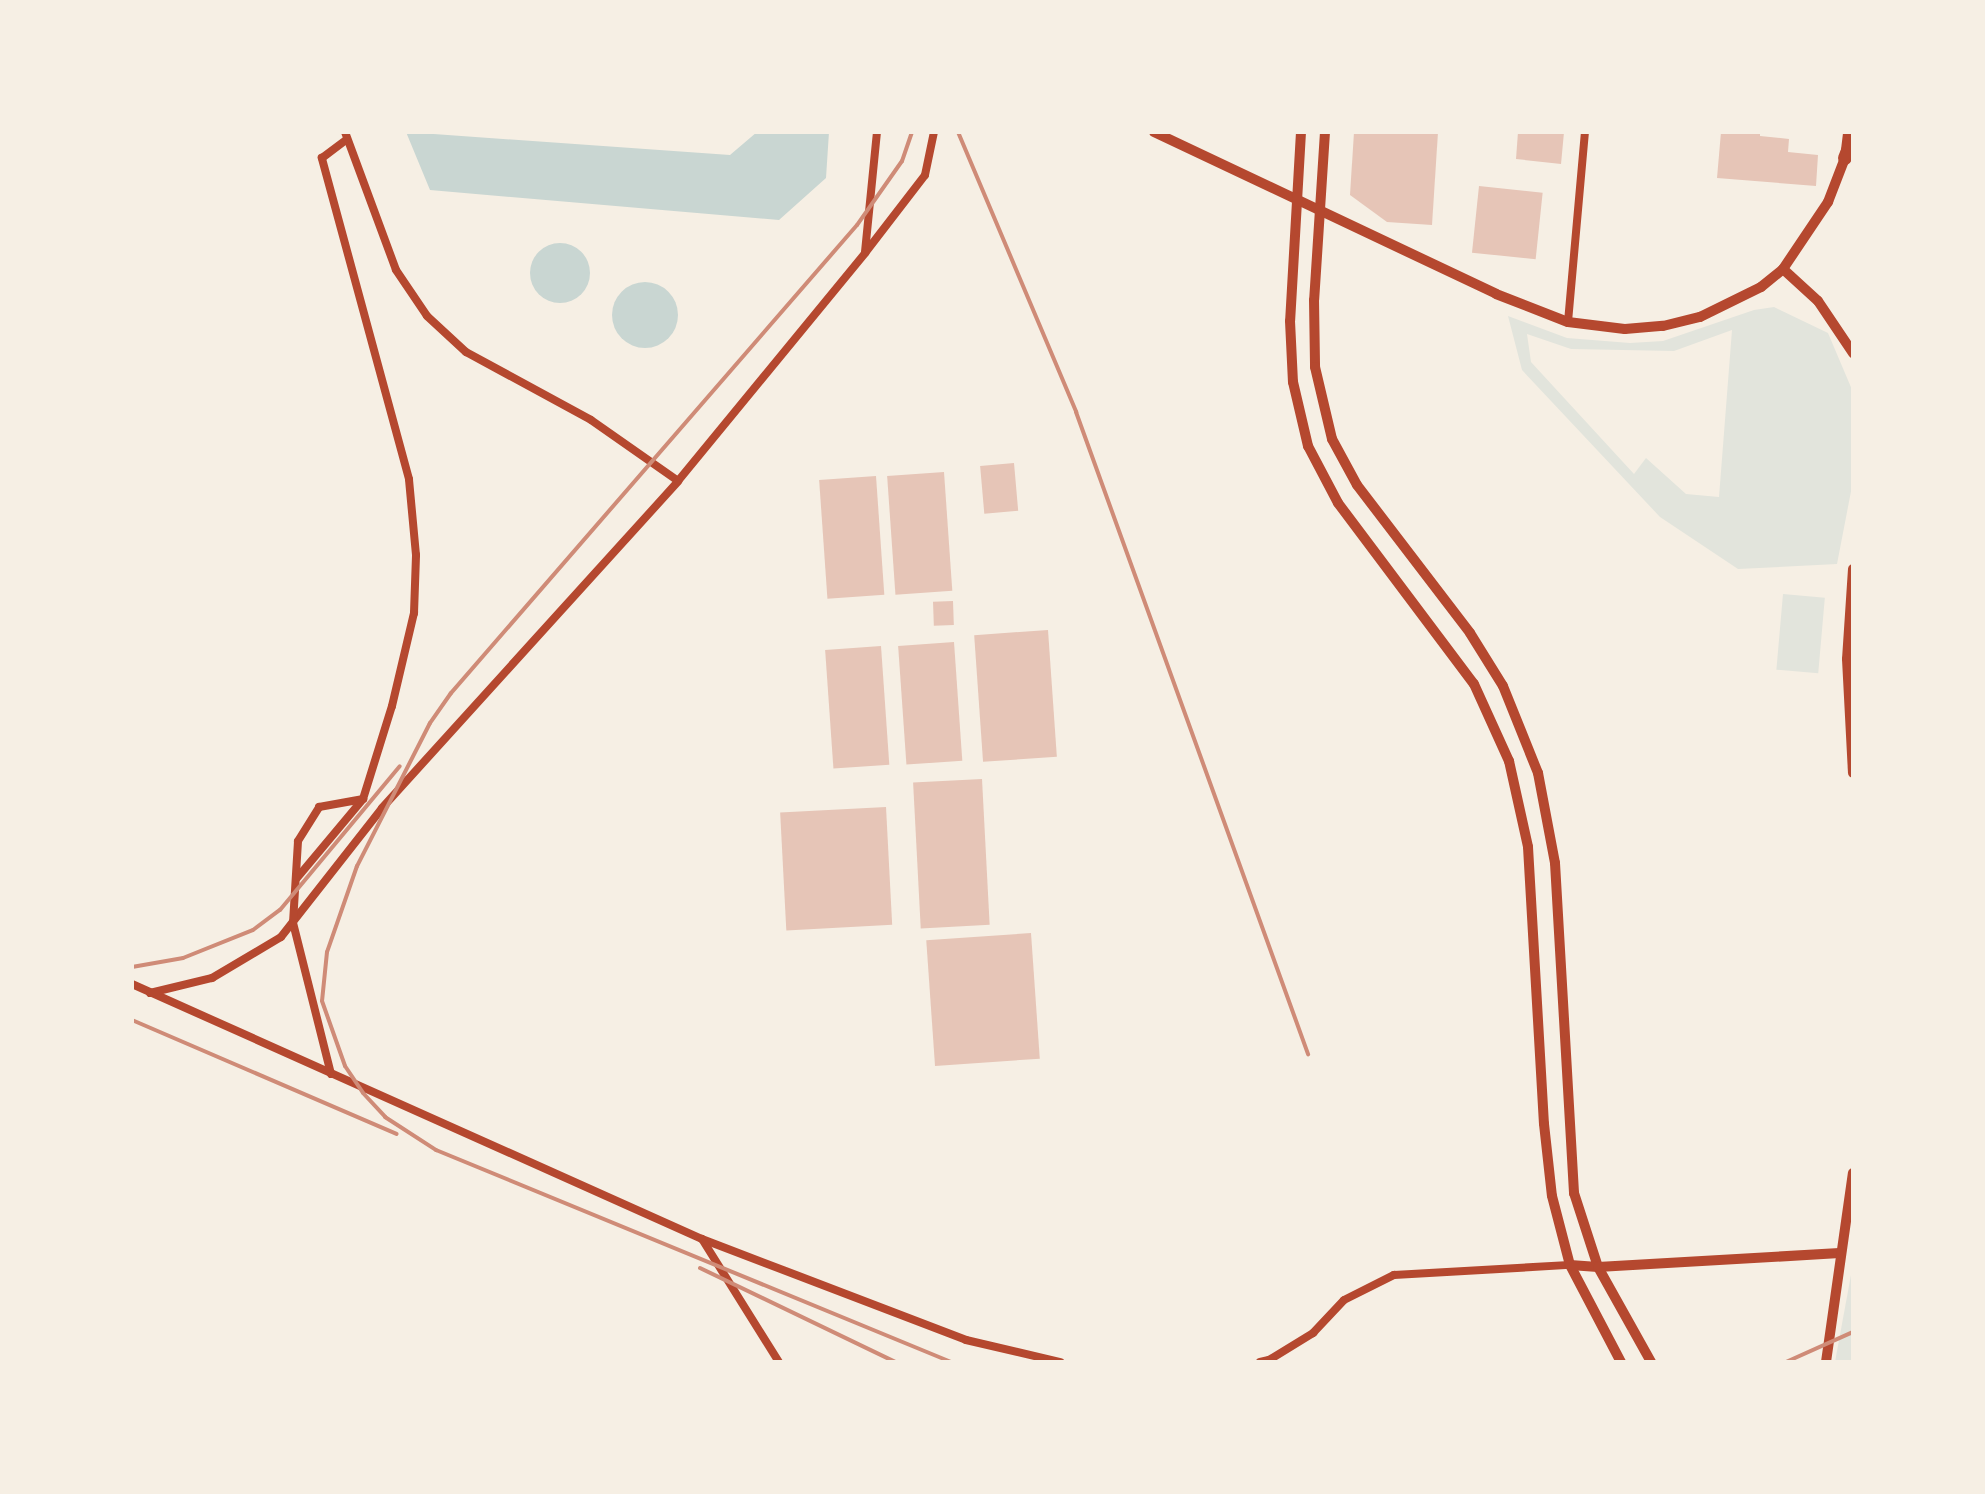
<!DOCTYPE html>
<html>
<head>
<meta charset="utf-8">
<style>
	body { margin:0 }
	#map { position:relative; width:1985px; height:1494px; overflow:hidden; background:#f6efe4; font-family:"Nunito Sans",sans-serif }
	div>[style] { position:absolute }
	.green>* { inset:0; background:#e2e4dc; transform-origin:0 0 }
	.water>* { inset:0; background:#c9d6d2 }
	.round { border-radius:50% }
	.building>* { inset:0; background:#e6c5b7; transform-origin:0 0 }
	.minor>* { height:8px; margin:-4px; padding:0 4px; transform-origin:4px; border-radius:4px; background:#b5482f }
	.tertiary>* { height:10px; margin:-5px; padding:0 5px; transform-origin:5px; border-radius:5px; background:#b5482f }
	.motorway>* { height:14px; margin:-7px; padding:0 7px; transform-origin:7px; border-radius:7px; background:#b5482f }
	.rail>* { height:4px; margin:-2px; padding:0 2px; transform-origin:2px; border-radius:2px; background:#cf8b77 }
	span { translate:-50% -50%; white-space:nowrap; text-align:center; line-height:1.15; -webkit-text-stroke:6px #f6efe4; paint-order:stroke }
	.frame { position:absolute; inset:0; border:134px solid #f6efe4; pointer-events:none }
</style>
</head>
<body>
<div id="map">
	<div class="green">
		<i style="clip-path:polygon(evenodd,1774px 307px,1828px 333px,1853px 392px,1853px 481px,1837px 564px,1738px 569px,1660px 517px,1522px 370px,1508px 316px,1567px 338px,1630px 343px,1663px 341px,1754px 310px,1774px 307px,1732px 330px,1719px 497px,1686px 494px,1646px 458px,1634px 474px,1531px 362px,1527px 334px,1571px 349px,1674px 351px,1732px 330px)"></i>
		<i style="left:1783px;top:594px;width:42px;height:76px;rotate:5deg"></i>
		<i style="clip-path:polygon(1853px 1264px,1853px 1362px,1835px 1362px)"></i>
	</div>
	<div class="water">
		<i style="clip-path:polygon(406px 132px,730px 155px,757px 132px,829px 132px,826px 178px,779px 220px,430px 190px)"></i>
		<i class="round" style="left:530px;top:243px;width:60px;height:60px"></i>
		<i class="round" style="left:612px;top:282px;width:66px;height:66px"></i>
	</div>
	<div class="building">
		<i style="clip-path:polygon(1354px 132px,1438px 132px,1432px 225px,1387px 222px,1350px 195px)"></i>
		<i style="clip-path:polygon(1518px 132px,1564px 132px,1561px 164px,1516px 159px)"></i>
		<i style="clip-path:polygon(1721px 132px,1760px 132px,1760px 136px,1789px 139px,1788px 152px,1818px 155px,1816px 186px,1717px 178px)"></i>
		<i style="left:1479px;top:186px;width:64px;height:67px;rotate:6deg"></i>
		<i style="left:1014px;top:463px;width:48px;height:34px;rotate:85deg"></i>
		<i style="left:944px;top:472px;width:119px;height:57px;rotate:86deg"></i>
		<i style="left:876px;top:476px;width:119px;height:57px;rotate:86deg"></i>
		<i style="left:953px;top:601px;width:24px;height:20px;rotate:88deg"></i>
		<i style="left:1048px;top:630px;width:127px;height:74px;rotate:86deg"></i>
		<i style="left:954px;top:642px;width:119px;height:56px;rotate:86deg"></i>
		<i style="left:881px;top:646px;width:119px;height:56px;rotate:86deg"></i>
		<i style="left:982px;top:779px;width:146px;height:69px;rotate:87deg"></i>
		<i style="left:886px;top:807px;width:118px;height:106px;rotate:87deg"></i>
		<i style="left:1031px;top:933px;width:126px;height:105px;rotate:86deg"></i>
	</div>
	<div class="minor">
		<i style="left:345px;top:132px;width:147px;rotate:69.7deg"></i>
		<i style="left:396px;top:270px;width:55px;rotate:56deg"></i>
		<i style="left:427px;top:316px;width:53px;rotate:42.7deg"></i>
		<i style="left:466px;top:352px;width:142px;rotate:28.5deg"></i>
		<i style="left:591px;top:420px;width:106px;rotate:35deg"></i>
		<i style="left:865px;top:252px;width:121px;rotate:-84.3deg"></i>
		<i style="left:1568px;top:322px;width:191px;rotate:-84.9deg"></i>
		<i style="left:297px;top:878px;width:103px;rotate:-50.1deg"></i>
		<i style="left:363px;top:799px;width:97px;rotate:-72.7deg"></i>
		<i style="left:392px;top:706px;width:96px;rotate:-76.7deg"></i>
		<i style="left:414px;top:613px;width:58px;rotate:-88deg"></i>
		<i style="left:416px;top:555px;width:76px;rotate:-95.3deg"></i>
		<i style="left:409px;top:479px;width:333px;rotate:-105.2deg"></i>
		<i style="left:322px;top:158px;width:31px;rotate:-37deg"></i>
		<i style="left:132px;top:984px;width:624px;rotate:24.1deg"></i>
		<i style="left:702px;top:1239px;width:283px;rotate:20.9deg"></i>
		<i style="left:966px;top:1340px;width:97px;rotate:13.2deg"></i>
		<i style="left:150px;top:993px;width:64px;rotate:-13.6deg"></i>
		<i style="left:212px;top:978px;width:80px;rotate:-30.7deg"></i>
		<i style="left:281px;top:937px;width:164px;rotate:-51.9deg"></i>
		<i style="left:382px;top:808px;width:441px;rotate:-47.8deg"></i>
		<i style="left:678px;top:481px;width:295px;rotate:-50.6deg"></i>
		<i style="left:865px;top:253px;width:98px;rotate:-52.4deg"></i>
		<i style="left:925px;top:175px;width:44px;rotate:-78.2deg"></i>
		<i style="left:331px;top:1074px;width:156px;rotate:-104.1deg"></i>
		<i style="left:293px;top:923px;width:82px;rotate:-86.5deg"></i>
		<i style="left:298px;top:841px;width:40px;rotate:-58deg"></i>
		<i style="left:319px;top:807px;width:45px;rotate:-10.3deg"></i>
		<i style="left:702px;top:1239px;width:145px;rotate:58deg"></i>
		<i style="left:1260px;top:1362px;width:9px;rotate:-13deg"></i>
		<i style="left:1269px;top:1360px;width:52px;rotate:-31.5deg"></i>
		<i style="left:1313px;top:1333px;width:45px;rotate:-46.8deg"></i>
		<i style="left:1344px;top:1300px;width:56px;rotate:-26.6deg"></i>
		<i style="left:1394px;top:1275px;width:176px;rotate:-3.3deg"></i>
	</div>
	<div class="tertiary">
		<i style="left:1154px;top:132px;width:378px;rotate:25.3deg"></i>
		<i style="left:1496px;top:294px;width:77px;rotate:21.3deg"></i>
		<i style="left:1568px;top:322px;width:57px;rotate:7deg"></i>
		<i style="left:1625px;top:329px;width:38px;rotate:-5deg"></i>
		<i style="left:1663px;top:326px;width:38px;rotate:-14deg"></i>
		<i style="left:1700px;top:317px;width:68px;rotate:-26.2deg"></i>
		<i style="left:1761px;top:287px;width:28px;rotate:-39deg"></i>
		<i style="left:1783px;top:269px;width:81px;rotate:-56.1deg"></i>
		<i style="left:1828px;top:202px;width:47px;rotate:-68.9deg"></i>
		<i style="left:1845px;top:158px;width:26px;rotate:-83deg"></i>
		<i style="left:1301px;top:132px;width:189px;rotate:93.3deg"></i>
		<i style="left:1290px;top:321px;width:61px;rotate:87.2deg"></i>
		<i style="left:1293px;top:382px;width:66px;rotate:76.8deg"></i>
		<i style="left:1308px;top:446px;width:64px;rotate:62.2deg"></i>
		<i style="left:1338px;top:503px;width:226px;rotate:53.1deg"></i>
		<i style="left:1474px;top:684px;width:85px;rotate:65.6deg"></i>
		<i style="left:1509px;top:761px;width:88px;rotate:77.5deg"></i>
		<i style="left:1528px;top:847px;width:277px;rotate:86.7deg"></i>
		<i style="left:1544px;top:1124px;width:72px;rotate:83.7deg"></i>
		<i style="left:1552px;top:1196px;width:71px;rotate:75.4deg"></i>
		<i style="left:1570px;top:1265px;width:110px;rotate:62.3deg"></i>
		<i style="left:1325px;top:132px;width:168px;rotate:93.7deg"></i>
		<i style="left:1314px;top:300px;width:67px;rotate:89.1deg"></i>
		<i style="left:1315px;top:367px;width:74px;rotate:76.7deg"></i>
		<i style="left:1332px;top:439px;width:52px;rotate:61.5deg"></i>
		<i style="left:1357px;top:485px;width:186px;rotate:52.6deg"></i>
		<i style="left:1470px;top:633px;width:62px;rotate:58.1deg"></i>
		<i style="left:1503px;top:686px;width:94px;rotate:68.1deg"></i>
		<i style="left:1538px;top:773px;width:92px;rotate:79.3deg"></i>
		<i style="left:1555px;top:863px;width:331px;rotate:86.7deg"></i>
		<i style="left:1574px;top:1193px;width:78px;rotate:72deg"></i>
		<i style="left:1598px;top:1267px;width:109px;rotate:60.8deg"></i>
		<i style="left:1783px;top:269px;width:47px;rotate:42.4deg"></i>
		<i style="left:1818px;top:301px;width:63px;rotate:56.1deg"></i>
		<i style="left:1853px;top:569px;width:90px;rotate:93.8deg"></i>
		<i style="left:1847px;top:659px;width:114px;rotate:87deg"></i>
		<i style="left:1570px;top:1265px;width:28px;rotate:4deg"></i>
		<i style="left:1598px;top:1267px;width:242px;rotate:-3.3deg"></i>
		<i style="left:1826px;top:1362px;width:191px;rotate:-81.9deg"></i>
	</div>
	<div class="motorway">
		<i style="left:1845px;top:158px;width:22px;rotate:-68deg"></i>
	</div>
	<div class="rail">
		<i style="left:912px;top:132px;width:31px;rotate:109deg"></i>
		<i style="left:902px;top:161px;width:78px;rotate:125.1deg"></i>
		<i style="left:857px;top:225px;width:620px;rotate:130.94deg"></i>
		<i style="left:451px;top:693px;width:37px;rotate:125deg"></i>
		<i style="left:430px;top:723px;width:161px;rotate:117deg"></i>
		<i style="left:357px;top:866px;width:91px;rotate:109.2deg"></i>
		<i style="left:327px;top:952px;width:49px;rotate:95.8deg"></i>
		<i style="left:322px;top:1001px;width:69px;rotate:70.5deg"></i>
		<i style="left:345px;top:1066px;width:32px;rotate:56deg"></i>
		<i style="left:363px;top:1093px;width:33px;rotate:47deg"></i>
		<i style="left:385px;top:1117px;width:61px;rotate:32.9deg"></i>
		<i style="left:436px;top:1150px;width:557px;rotate:22.37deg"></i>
		<i style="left:958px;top:132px;width:304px;rotate:67.1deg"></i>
		<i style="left:1076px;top:412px;width:683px;rotate:70.13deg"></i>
		<i style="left:132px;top:967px;width:52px;rotate:-10deg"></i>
		<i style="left:183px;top:958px;width:75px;rotate:-21.8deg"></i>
		<i style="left:253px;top:930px;width:34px;rotate:-37deg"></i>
		<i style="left:280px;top:910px;width:187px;rotate:-50.2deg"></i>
		<i style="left:132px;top:1020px;width:288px;rotate:23.3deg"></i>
		<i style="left:700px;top:1268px;width:216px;rotate:25.7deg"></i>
		<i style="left:1786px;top:1362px;width:73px;rotate:-24.1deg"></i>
	</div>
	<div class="frame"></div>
</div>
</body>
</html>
